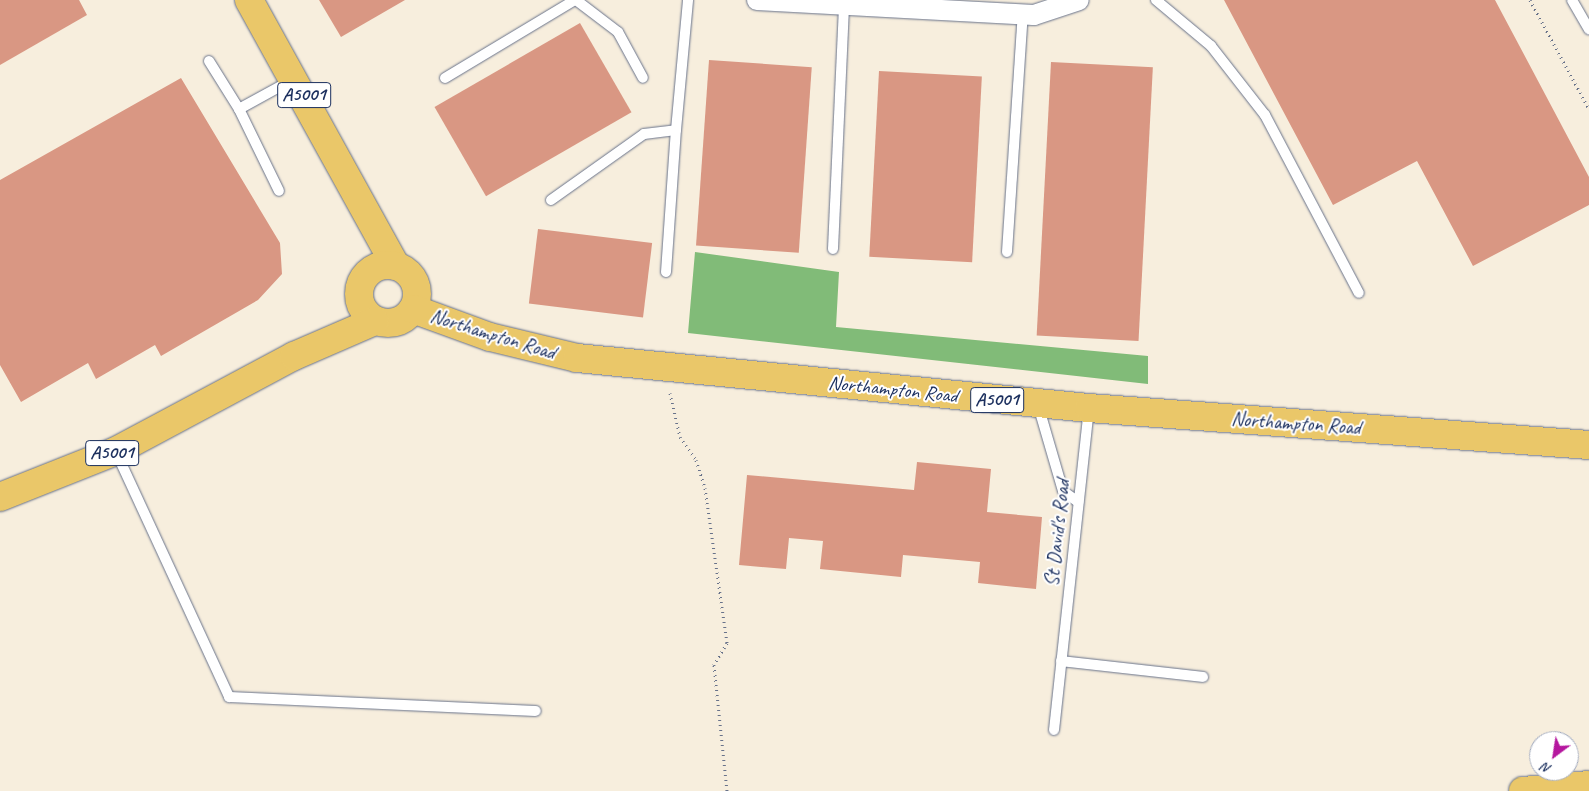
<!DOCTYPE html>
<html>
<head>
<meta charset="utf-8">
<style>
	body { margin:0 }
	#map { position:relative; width:1589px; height:791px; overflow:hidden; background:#f7eedd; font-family:Caveat,sans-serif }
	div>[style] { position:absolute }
	.forest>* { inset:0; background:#81bb78 }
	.building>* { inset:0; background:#d99783; transform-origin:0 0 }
	.path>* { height:3px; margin-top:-1.5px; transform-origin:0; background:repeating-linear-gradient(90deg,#68728a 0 1px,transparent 0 5px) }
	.roads { filter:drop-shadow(0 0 1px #68728a) drop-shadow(0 0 1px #68728a) }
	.lane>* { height:10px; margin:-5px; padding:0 5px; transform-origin:5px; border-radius:5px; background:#fff }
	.street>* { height:20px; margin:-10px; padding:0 10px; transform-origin:10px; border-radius:10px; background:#fff }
	.primary>* { height:28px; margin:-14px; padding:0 14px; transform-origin:14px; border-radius:14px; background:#eac769 }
	.primary>.ring { margin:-14px; padding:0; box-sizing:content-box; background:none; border:28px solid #eac769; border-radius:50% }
	.highway>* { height:28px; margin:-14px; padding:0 14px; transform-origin:14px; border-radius:14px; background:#eac769 }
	span { translate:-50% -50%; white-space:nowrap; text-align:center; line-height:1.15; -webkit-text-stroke:4px #fff; paint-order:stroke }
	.shield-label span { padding:1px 4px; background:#fff; border:1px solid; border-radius:4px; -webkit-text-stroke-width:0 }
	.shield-label { font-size:19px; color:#1b2f5e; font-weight:700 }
	.street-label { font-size:20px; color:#1b2f5e }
	.north { position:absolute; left:1529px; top:731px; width:50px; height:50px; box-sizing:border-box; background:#fff; border:1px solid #a4acbf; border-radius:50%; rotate:211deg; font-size:14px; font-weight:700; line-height:20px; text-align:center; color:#1b2f5e }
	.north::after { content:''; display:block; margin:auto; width:18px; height:22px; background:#b5179e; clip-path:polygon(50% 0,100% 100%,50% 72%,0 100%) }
</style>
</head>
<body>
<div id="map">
	<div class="forest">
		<i style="clip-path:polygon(695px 252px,839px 272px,836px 327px,1148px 356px,1148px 384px,688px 333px)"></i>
	</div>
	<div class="building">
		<i style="clip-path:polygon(0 0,79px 0,87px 15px,0 65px)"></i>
		<i style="clip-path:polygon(319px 0,405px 0,341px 37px)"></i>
		<i style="clip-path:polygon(1224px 0,1495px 0,1589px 177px,1589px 205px,1473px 266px,1417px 161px,1333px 205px)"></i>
		<i style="left:580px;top:23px;width:103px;height:168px;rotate:60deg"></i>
		<i style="left:709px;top:60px;width:103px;height:186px;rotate:4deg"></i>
		<i style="left:1051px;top:62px;width:102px;height:274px;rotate:3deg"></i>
		<i style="left:879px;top:71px;width:103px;height:186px;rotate:3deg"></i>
		<i style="clip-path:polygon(181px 78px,280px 243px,282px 274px,258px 300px,161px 356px,155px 345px,96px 379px,88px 363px,21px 402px,0 365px,0 180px)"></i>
		<i style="left:538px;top:229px;width:115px;height:75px;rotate:7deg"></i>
		<i style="clip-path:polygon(917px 462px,991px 469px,987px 512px,1042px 517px,1036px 589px,978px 583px,980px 562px,903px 555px,901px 577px,820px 569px,823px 541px,789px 538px,786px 569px,739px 565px,747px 475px,914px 490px)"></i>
	</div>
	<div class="path">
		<i style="left:1530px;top:0;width:124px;rotate:61.6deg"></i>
		<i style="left:670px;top:393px;width:45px;rotate:77.2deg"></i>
		<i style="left:680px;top:437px;width:28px;rotate:55deg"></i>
		<i style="left:696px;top:460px;width:29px;rotate:72deg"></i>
		<i style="left:705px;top:488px;width:157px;rotate:81.9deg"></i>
		<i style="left:727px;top:643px;width:26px;rotate:121deg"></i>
		<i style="left:714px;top:665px;width:127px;rotate:84.1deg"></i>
	</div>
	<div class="roads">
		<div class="lane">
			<i style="left:576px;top:0;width:53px;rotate:37.3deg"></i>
			<i style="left:618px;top:32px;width:52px;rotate:61.5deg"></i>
			<i style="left:1156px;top:0;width:72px;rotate:39.9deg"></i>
			<i style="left:1211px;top:46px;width:88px;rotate:52deg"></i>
			<i style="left:1265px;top:115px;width:201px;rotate:62.2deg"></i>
			<i style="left:1572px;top:0;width:34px;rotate:60deg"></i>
			<i style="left:209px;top:61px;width:57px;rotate:58deg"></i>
			<i style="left:239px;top:109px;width:60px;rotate:-28.7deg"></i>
			<i style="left:445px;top:78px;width:152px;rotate:-31deg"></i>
			<i style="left:239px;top:109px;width:91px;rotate:64deg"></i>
			<i style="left:551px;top:200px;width:114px;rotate:-35.4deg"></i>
			<i style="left:644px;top:134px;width:32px;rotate:-7deg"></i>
			<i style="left:676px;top:130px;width:131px;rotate:-84.7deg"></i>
			<i style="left:833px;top:249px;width:244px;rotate:-87.4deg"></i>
			<i style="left:1007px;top:252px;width:239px;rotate:-86.2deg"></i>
			<i style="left:666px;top:272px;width:142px;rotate:-86deg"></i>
			<i style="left:1038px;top:405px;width:90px;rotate:73.8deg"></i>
			<i style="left:1063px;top:491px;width:19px;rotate:36deg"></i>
			<i style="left:116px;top:452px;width:270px;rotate:65.2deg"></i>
			<i style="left:229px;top:697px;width:307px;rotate:2.6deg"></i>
			<i style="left:1061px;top:661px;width:143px;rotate:6.4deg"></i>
			<i style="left:1054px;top:730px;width:323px;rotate:-83.8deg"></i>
		</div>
		<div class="street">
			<i style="left:757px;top:0;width:277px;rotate:3.1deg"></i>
			<i style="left:1034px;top:15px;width:47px;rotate:-18.4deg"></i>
		</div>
		<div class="primary">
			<i style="left:249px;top:0;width:304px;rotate:61.1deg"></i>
			<i class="ring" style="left:359px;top:265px;width:30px;height:30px"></i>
			<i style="left:413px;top:309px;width:82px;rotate:20deg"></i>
			<i style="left:490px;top:337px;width:89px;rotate:13.6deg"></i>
			<i style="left:577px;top:358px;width:514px;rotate:5.58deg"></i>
			<i style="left:1089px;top:408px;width:501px;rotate:4.23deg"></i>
			<i style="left:0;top:497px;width:125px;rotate:-21.6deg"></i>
			<i style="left:116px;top:451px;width:202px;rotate:-28.1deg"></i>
			<i style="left:294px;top:356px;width:88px;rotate:-23.4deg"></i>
		</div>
		<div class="highway">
			<i style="left:1523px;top:791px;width:66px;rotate:-5.2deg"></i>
		</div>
	</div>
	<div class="shield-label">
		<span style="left:304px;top:95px">A5001</span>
		<span style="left:997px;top:400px">A5001</span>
		<span style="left:112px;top:453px">A5001</span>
	</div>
	<div class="street-label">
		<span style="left:493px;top:334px;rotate:17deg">Northampton Road</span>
		<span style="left:893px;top:389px;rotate:6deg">Northampton Road</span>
		<span style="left:1296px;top:423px;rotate:4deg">Northampton Road</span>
		<span style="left:1057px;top:533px;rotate:-84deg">St David's Road</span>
	</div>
	<div class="north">N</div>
</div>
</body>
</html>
